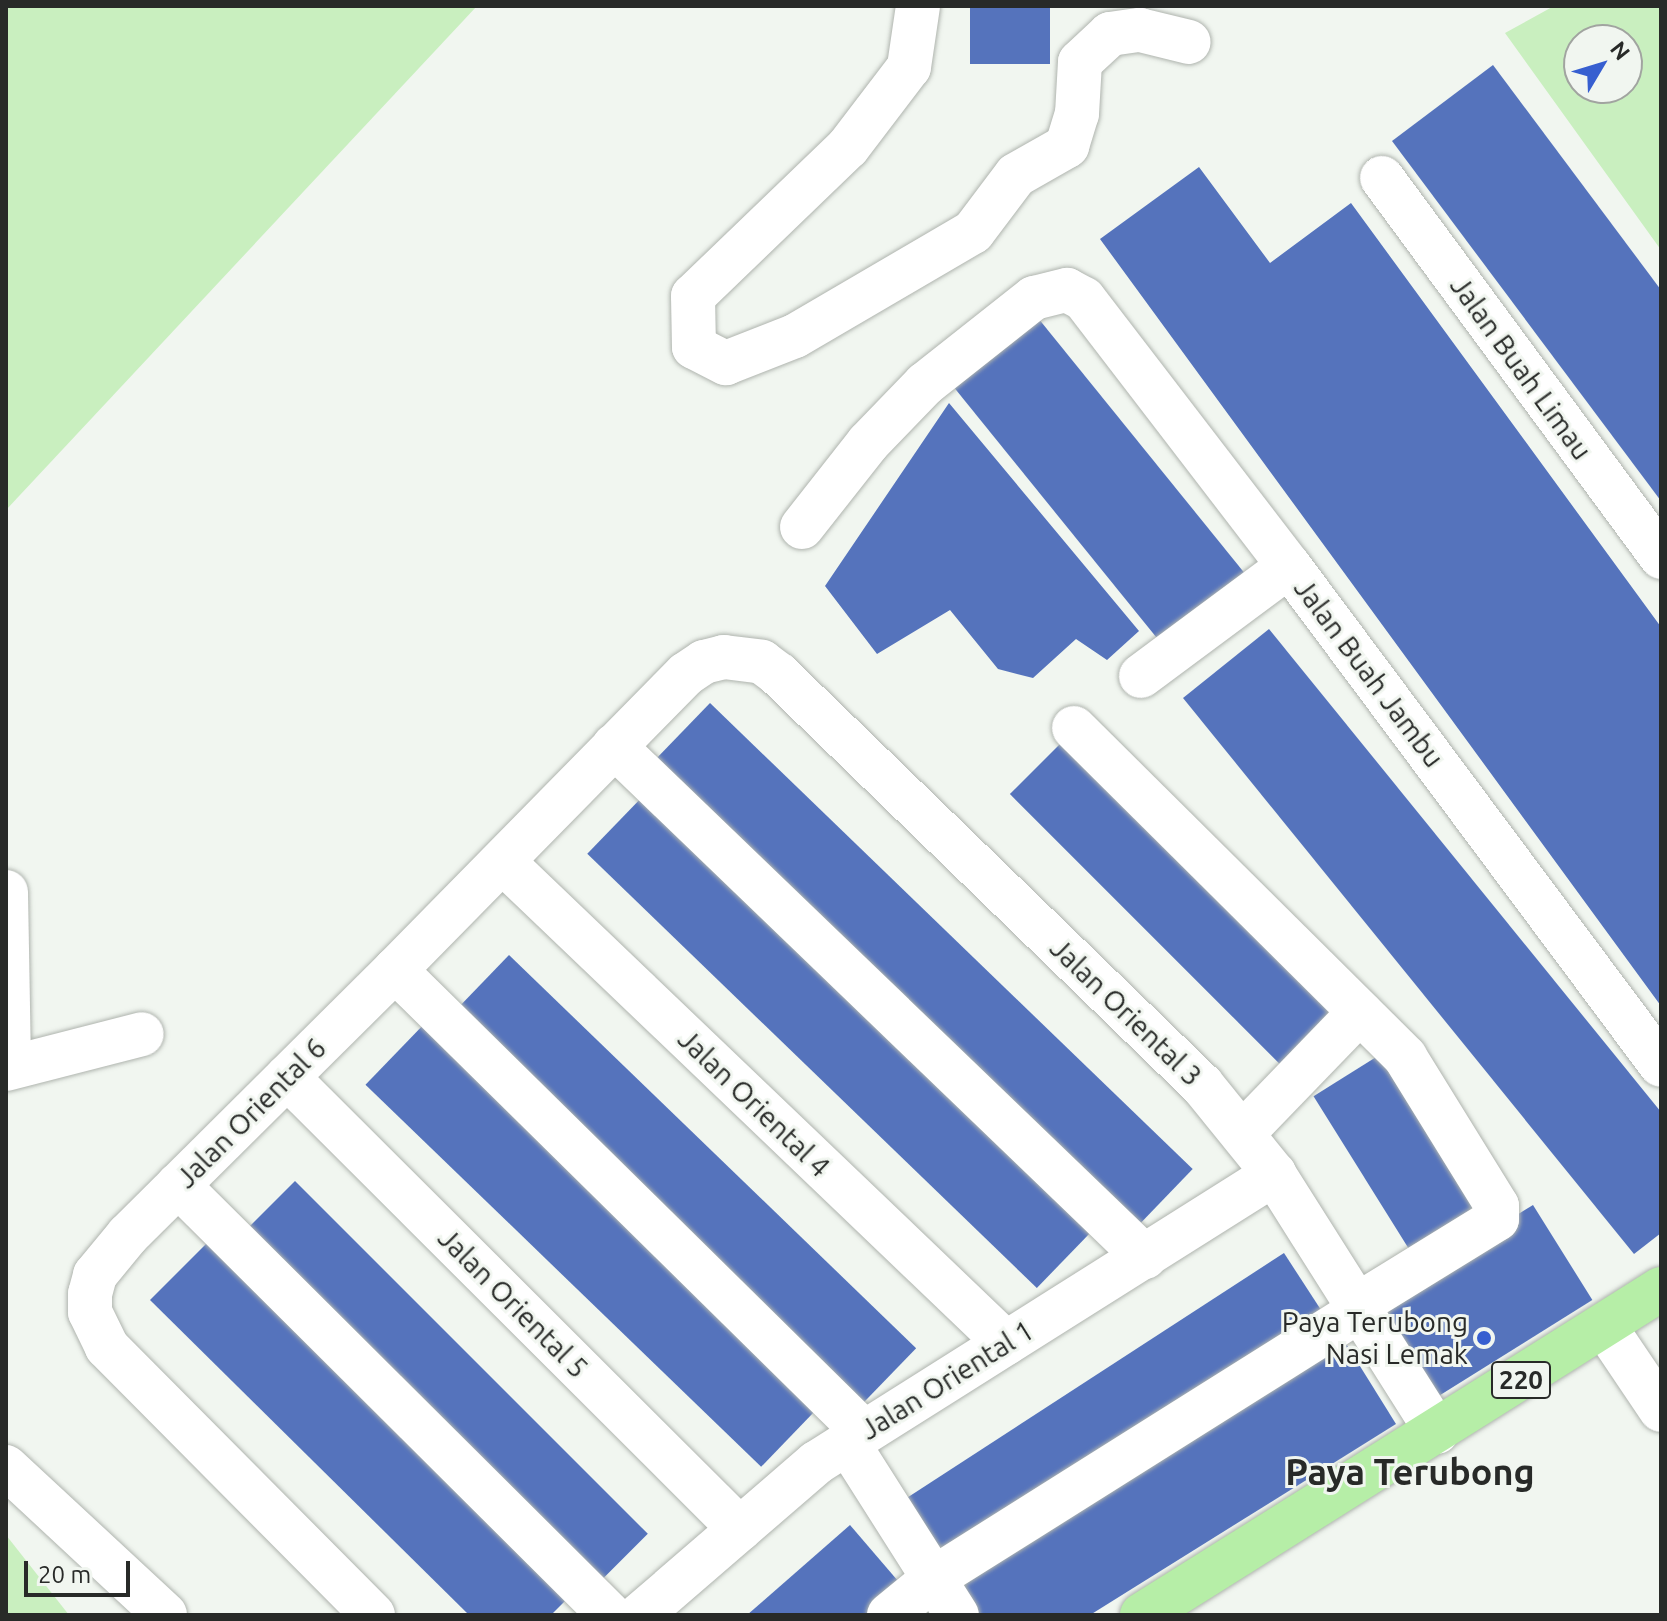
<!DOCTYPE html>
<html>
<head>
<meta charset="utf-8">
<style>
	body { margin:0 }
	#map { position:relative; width:1667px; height:1621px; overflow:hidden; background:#f1f6f0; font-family:Ubuntu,sans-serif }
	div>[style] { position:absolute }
	.green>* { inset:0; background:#c9efbf }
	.building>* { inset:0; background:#5573bc; transform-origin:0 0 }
	.roads { filter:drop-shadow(0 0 2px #afb4ae) drop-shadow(0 0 2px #afb4ae) }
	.minor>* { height:44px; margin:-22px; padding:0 22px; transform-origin:22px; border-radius:22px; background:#fff }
	.major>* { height:44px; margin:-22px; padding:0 22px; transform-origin:22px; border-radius:22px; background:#b6eea7 }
	.dots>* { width:22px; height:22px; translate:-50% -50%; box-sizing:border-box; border:4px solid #f1f6f0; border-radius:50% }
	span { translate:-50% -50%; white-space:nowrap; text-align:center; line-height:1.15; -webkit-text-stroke:6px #f1f6f0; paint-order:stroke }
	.shield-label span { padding:2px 6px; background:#f1f6f0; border:2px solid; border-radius:6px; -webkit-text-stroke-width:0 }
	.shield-label { font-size:26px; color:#282a28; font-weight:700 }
	.street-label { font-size:28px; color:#282a28 }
	.poi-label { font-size:28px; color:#282a28 }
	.right { translate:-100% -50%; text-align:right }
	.district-label { font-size:36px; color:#282a28; font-weight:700 }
	.frame { position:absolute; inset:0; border:8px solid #282a28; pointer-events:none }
	.north { position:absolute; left:1563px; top:24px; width:80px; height:80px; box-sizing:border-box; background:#f1f6f0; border:2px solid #a1a4a0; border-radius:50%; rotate:52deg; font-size:22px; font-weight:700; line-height:32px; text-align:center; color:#282a28 }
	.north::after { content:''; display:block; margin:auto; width:28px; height:36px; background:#375fd0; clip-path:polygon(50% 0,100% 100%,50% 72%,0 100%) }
	.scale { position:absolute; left:24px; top:1561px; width:106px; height:36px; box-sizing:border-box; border:4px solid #282a28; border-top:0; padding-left:10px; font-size:24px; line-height:28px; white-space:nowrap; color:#282a28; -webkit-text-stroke:6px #f1f6f0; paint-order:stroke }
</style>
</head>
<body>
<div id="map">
	<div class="green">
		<i style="clip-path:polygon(6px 6px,477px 6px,6px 510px)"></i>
		<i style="clip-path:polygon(evenodd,1554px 6px,1661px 6px,1661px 250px,1505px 33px,1554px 6px,1579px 40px,1627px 40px,1627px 88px,1579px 88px,1579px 40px)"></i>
		<i style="clip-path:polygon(6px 1535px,69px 1615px,6px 1615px)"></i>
	</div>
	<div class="building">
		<i style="left:970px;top:6px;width:80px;height:58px"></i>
		<i style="clip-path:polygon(1493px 65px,1661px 290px,1661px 501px,1392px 141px)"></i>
		<i style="clip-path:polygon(1199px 167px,1270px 263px,1351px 203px,1661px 627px,1661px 1006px,1100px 239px)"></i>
		<i style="left:1038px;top:318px;width:339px;height:109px;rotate:51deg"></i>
		<i style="clip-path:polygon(949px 403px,1139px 631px,1107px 660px,1076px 639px,1033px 678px,998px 669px,950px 610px,877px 654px,825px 586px)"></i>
		<i style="clip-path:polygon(1269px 629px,1661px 1112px,1661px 1233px,1634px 1254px,1183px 698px)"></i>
		<i style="left:710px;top:703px;width:671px;height:88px;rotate:44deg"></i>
		<i style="left:1070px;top:734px;width:394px;height:85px;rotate:45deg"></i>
		<i style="left:647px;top:792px;width:625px;height:86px;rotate:44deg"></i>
		<i style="left:509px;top:955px;width:566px;height:85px;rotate:44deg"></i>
		<i style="left:428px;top:1020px;width:550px;height:90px;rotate:44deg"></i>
		<i style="left:1389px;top:1049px;width:196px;height:89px;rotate:58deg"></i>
		<i style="left:295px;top:1181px;width:499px;height:81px;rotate:45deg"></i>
		<i style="left:1533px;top:1205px;width:112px;height:184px;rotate:58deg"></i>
		<i style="clip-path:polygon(212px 1238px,572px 1594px,551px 1615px,469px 1615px,150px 1300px)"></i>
		<i style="left:1284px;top:1253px;width:85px;height:459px;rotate:57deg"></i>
		<i style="clip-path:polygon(1340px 1334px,1396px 1424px,1090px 1615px,971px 1615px,948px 1578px)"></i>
		<i style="clip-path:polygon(850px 1525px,904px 1588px,873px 1615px,747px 1615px)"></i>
	</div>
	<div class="roads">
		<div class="minor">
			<i style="left:918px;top:6px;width:62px;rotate:98.4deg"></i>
			<i style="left:909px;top:67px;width:101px;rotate:127.3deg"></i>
			<i style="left:848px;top:147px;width:215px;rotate:136.1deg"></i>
			<i style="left:693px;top:296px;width:51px;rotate:88.9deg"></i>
			<i style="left:694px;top:347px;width:36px;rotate:27deg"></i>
			<i style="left:726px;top:363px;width:74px;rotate:-21.4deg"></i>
			<i style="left:795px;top:336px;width:206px;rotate:-30.3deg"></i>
			<i style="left:973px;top:232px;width:71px;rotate:-53deg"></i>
			<i style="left:1016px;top:175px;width:59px;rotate:-29.6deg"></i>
			<i style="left:1067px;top:146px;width:34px;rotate:-73deg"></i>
			<i style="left:1077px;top:114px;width:52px;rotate:-86.7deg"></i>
			<i style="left:1080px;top:62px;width:41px;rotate:-43deg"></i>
			<i style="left:1110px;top:34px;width:30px;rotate:-8deg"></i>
			<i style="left:1140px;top:30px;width:50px;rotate:13.8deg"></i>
			<i style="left:1382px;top:178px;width:471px;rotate:53.6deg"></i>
			<i style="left:802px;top:527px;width:107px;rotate:-51.8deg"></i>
			<i style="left:868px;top:443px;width:82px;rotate:-46deg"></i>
			<i style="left:925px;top:384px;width:139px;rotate:-38.3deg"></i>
			<i style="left:1034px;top:298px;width:34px;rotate:-14deg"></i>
			<i style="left:1067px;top:290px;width:19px;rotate:28deg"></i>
			<i style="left:1084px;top:299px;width:337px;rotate:52.5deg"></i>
			<i style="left:1289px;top:566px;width:622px;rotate:53.3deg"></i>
			<i style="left:1141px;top:676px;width:184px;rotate:-36.6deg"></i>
			<i style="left:1074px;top:728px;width:467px;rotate:44.8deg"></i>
			<i style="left:1405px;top:1057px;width:175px;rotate:58.3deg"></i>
			<i style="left:1497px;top:1206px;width:13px;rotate:90deg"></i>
			<i style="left:1497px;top:1219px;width:164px;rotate:148.4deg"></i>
			<i style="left:614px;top:746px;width:737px;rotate:43.9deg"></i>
			<i style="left:503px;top:862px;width:696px;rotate:43.72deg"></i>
			<i style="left:6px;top:892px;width:175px;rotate:89deg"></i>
			<i style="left:395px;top:970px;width:657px;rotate:44.57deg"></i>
			<i style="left:6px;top:1069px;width:140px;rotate:-14.4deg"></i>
			<i style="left:287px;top:1077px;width:640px;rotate:44.94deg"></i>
			<i style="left:1243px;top:1133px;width:168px;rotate:-46deg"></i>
			<i style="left:178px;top:1185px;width:610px;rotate:44.87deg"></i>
			<i style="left:1605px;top:1327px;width:100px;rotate:56deg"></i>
			<i style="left:847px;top:1442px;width:205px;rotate:57.6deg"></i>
			<i style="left:6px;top:1467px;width:217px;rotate:42.9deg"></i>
			<i style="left:373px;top:1615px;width:378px;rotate:-134.8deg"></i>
			<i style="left:107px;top:1347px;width:39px;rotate:-116deg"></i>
			<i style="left:90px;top:1312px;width:18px;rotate:-90deg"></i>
			<i style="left:90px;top:1294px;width:20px;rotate:-75deg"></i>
			<i style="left:95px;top:1275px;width:52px;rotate:-50.5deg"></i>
			<i style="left:128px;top:1235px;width:376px;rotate:-44.8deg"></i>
			<i style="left:395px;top:970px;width:415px;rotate:-45.5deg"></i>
			<i style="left:686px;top:674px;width:22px;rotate:-34deg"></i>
			<i style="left:704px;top:662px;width:21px;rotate:-14deg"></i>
			<i style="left:724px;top:657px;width:38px;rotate:7deg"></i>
			<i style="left:762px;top:662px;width:20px;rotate:37deg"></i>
			<i style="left:778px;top:674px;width:591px;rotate:44.11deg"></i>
			<i style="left:1202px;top:1085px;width:114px;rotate:51deg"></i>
			<i style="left:1274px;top:1174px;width:305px;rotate:57.7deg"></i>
			<i style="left:640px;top:1615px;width:233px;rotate:-40.8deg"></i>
			<i style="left:816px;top:1463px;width:542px;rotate:-32.25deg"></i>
			<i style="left:889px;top:1615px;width:58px;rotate:-39.4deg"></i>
			<i style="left:934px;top:1578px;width:503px;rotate:-32.17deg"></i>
		</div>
		<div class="major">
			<i style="left:1142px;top:1615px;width:613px;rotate:-32.13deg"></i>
		</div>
	</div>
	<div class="dots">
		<i style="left:1484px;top:1338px;background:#375fd0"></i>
	</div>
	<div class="shield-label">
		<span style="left:1521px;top:1380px">220</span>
	</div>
	<div class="street-label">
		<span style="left:1521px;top:368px;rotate:54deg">Jalan Buah Limau</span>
		<span style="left:1369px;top:673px;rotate:53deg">Jalan Buah Jambu</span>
		<span style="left:1126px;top:1012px;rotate:44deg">Jalan Oriental 3</span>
		<span style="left:754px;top:1103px;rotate:44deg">Jalan Oriental 4</span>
		<span style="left:251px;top:1113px;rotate:-45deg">Jalan Oriental 6</span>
		<span style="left:513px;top:1303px;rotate:45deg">Jalan Oriental 5</span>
		<span style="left:947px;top:1380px;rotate:-32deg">Jalan Oriental 1</span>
	</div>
	<div class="poi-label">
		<span class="right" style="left:1468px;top:1338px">Paya Terubong<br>Nasi Lemak</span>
	</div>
	<div class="district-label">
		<span style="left:1410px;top:1472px">Paya Terubong</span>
	</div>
	<div class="frame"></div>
	<div class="north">N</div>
	<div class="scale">20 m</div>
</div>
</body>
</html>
